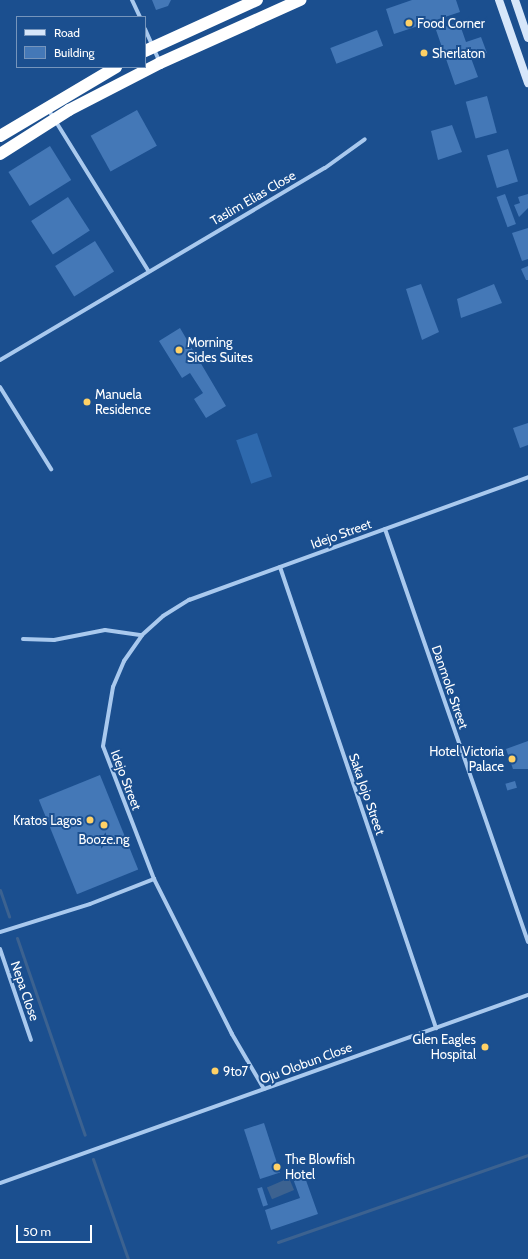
<!DOCTYPE html>
<html>
<head>
<meta charset="utf-8">
<style>
	body { margin:0 }
	#map { position:relative; width:528px; height:1259px; overflow:hidden; background:#1b4f8f; font-family:Cabin,sans-serif }
	div>[style] { position:absolute }
	.green>* { inset:0; background:#2e69ad; transform-origin:0 0 }
	.water>* { inset:0; background:#3c6290; transform-origin:0 0 }
	.stream>* { height:3px; margin:-1.5px; padding:0 1.5px; transform-origin:1.5px; border-radius:1.5px; background:#3c6290 }
	.building>* { inset:0; background:#4478b7; transform-origin:0 0 }
	.street>* { height:4px; margin:-2px; padding:0 2px; transform-origin:2px; border-radius:2px; background:#a9c9ee }
	.secondary>* { height:8px; margin:-4px; padding:0 4px; transform-origin:4px; border-radius:4px; background:#d6e6fa }
	.highway>* { height:12px; margin:-6px; padding:0 6px; transform-origin:6px; border-radius:6px; background:#fff }
	.dots>* { width:11px; height:11px; translate:-50% -50%; box-sizing:border-box; border:2px solid #1b4f8f; border-radius:50% }
	span { translate:-50% -50%; white-space:nowrap; text-align:center; line-height:1.15; -webkit-text-stroke:4px #1b4f8f; paint-order:stroke }
	.poi-label { font-size:13px; color:#fff }
	.left { translate:0 -50%; text-align:left }
	.right { translate:-100% -50%; text-align:right }
	.street-label { font-size:13px; color:#fff }
	.legend { position:absolute; left:16px; top:16px; width:130px; height:52px; box-sizing:border-box; background:#1b4f8f; border:1px solid #7695bc; margin:0; padding:5px 7px; list-style:none; font-size:12px; color:#fff }
	.legend li { display:flex; align-items:center; gap:8px; height:20px }
	.legend b { width:20px; border:1px solid #7695bc }
	.scale { position:absolute; left:16px; top:1225px; width:76px; height:18px; box-sizing:border-box; border:2px solid #fff; border-top:0; padding-left:5px; font-size:12px; line-height:14px; white-space:nowrap; color:#fff; -webkit-text-stroke:3px #1b4f8f; paint-order:stroke }
</style>
</head>
<body>
<div id="map">
	<div class="green">
		<i style="left:257px;top:433px;width:46px;height:22px;rotate:71deg"></i>
	</div>
	<div class="water">
		<i style="left:289px;top:1178px;width:13px;height:24px;rotate:67deg"></i>
	</div>
	<div class="stream">
		<i style="left:0;top:890px;width:28px;rotate:71deg"></i>
		<i style="left:17px;top:938px;width:208px;rotate:71deg"></i>
		<i style="left:93px;top:1159px;width:106px;rotate:70.7deg"></i>
		<i style="left:278px;top:1242px;width:265px;rotate:-19.2deg"></i>
	</div>
	<div class="building">
		<i style="clip-path:polygon(152px 0,171px 0,168px 6px,156px 10px)"></i>
		<i style="clip-path:polygon(412px 0,456px 0,460px 12px,394px 34px,386px 9px)"></i>
		<i style="clip-path:polygon(459px 22px,466px 42px,481px 37px,487px 53px,471px 58px,478px 77px,455px 85px,436px 30px)"></i>
		<i style="left:377px;top:30px;width:17px;height:50px;rotate:69deg"></i>
		<i style="left:487px;top:96px;width:38px;height:22px;rotate:75deg"></i>
		<i style="left:137px;top:110px;width:41px;height:53px;rotate:61deg"></i>
		<i style="clip-path:polygon(452px 125px,462px 152px,438px 160px,431px 131px)"></i>
		<i style="left:50px;top:146px;width:40px;height:49px;rotate:58deg"></i>
		<i style="left:508px;top:149px;width:34px;height:22px;rotate:73deg"></i>
		<i style="left:505px;top:194px;width:32px;height:9px;rotate:70deg"></i>
		<i style="clip-path:polygon(528px 194px,528px 208px,519px 217px,514px 205px,520px 203px,518px 197px)"></i>
		<i style="left:68px;top:197px;width:40px;height:44px;rotate:57deg"></i>
		<i style="clip-path:polygon(528px 228px,528px 259px,522px 261px,512px 233px)"></i>
		<i style="left:95px;top:241px;width:36px;height:47px;rotate:58deg"></i>
		<i style="clip-path:polygon(528px 266px,528px 280px,526px 280px,521px 269px)"></i>
		<i style="clip-path:polygon(421px 284px,439px 332px,422px 340px,406px 289px)"></i>
		<i style="clip-path:polygon(494px 284px,502px 303px,461px 318px,457px 299px)"></i>
		<i style="clip-path:polygon(180px 328px,226px 406px,206px 418px,194px 399px,203px 393px,190px 373px,182px 378px,159px 341px)"></i>
		<i style="clip-path:polygon(528px 423px,528px 445px,520px 448px,513px 428px)"></i>
		<i style="clip-path:polygon(528px 741px,528px 769px,513px 769px,506px 749px)"></i>
		<i style="left:100px;top:775px;width:102px;height:66px;rotate:68deg"></i>
		<i style="left:515px;top:781px;width:7px;height:10px;rotate:74deg"></i>
		<i style="left:264px;top:1123px;width:52px;height:21px;rotate:72deg"></i>
		<i style="clip-path:polygon(302px 1169px,318px 1214px,271px 1230px,265px 1210px,300px 1198px,291px 1173px)"></i>
		<i style="left:262px;top:1187px;width:19px;height:5px;rotate:72deg"></i>
	</div>
	<div class="street">
		<i style="left:132px;top:0;width:19px;rotate:65deg"></i>
		<i style="left:145px;top:29px;width:35px;rotate:66deg"></i>
		<i style="left:48px;top:109px;width:190px;rotate:58.2deg"></i>
		<i style="left:0;top:360px;width:377px;rotate:-30.6deg"></i>
		<i style="left:325px;top:168px;width:49px;rotate:-35.9deg"></i>
		<i style="left:0;top:387px;width:97px;rotate:58.1deg"></i>
		<i style="left:385px;top:529px;width:437px;rotate:70.9deg"></i>
		<i style="left:280px;top:567px;width:487px;rotate:71.3deg"></i>
		<i style="left:23px;top:639px;width:31px;rotate:2deg"></i>
		<i style="left:54px;top:640px;width:52px;rotate:-11.1deg"></i>
		<i style="left:105px;top:630px;width:37px;rotate:8deg"></i>
		<i style="left:0;top:932px;width:94px;rotate:-17.3deg"></i>
		<i style="left:90px;top:904px;width:69px;rotate:-21.3deg"></i>
		<i style="left:0;top:949px;width:96px;rotate:71.2deg"></i>
		<i style="left:264px;top:1089px;width:64px;rotate:-120.2deg"></i>
		<i style="left:232px;top:1034px;width:174px;rotate:-116.7deg"></i>
		<i style="left:154px;top:879px;width:142px;rotate:-111deg"></i>
		<i style="left:103px;top:746px;width:60px;rotate:-80.4deg"></i>
		<i style="left:113px;top:687px;width:28px;rotate:-67deg"></i>
		<i style="left:124px;top:661px;width:32px;rotate:-55deg"></i>
		<i style="left:142px;top:635px;width:28px;rotate:-42deg"></i>
		<i style="left:163px;top:616px;width:31px;rotate:-32deg"></i>
		<i style="left:189px;top:600px;width:361px;rotate:-19.9deg"></i>
		<i style="left:0;top:1183px;width:560px;rotate:-19.6deg"></i>
	</div>
	<div class="secondary">
		<i style="left:499px;top:0;width:88px;rotate:70.7deg"></i>
		<i style="left:515px;top:0;width:40px;rotate:71.1deg"></i>
	</div>
	<div class="highway">
		<i style="left:145px;top:51px;width:123px;rotate:-24.5deg"></i>
		<i style="left:0;top:136px;width:135px;rotate:-30.7deg"></i>
		<i style="left:0;top:154px;width:82px;rotate:-32.5deg"></i>
		<i style="left:69px;top:110px;width:102px;rotate:-27.3deg"></i>
		<i style="left:160px;top:63px;width:154px;rotate:-24.2deg"></i>
	</div>
	<div class="dots">
		<i style="left:409px;top:23px;background:#ffd166"></i>
		<i style="left:424px;top:53px;background:#ffd166"></i>
		<i style="left:179px;top:350px;background:#ffd166"></i>
		<i style="left:87px;top:402px;background:#ffd166"></i>
		<i style="left:512px;top:759px;background:#ffd166"></i>
		<i style="left:90px;top:820px;background:#ffd166"></i>
		<i style="left:104px;top:825px;background:#ffd166"></i>
		<i style="left:485px;top:1047px;background:#ffd166"></i>
		<i style="left:215px;top:1071px;background:#ffd166"></i>
		<i style="left:277px;top:1167px;background:#ffd166"></i>
	</div>
	<div class="poi-label">
		<span class="left" style="left:417px;top:23px">Food Corner</span>
		<span class="left" style="left:432px;top:53px">Sherlaton</span>
		<span class="left" style="left:187px;top:350px">Morning<br>Sides Suites</span>
		<span class="left" style="left:95px;top:402px">Manuela<br>Residence</span>
		<span class="right" style="left:504px;top:759px">Hotel Victoria<br>Palace</span>
		<span class="right" style="left:82px;top:820px">Kratos Lagos</span>
		<span style="left:104px;top:839px">Booze.ng</span>
		<span class="right" style="left:476px;top:1047px">Glen Eagles<br>Hospital</span>
		<span class="left" style="left:223px;top:1071px">9to7</span>
		<span class="left" style="left:285px;top:1167px">The Blowfish<br>Hotel</span>
	</div>
	<div class="street-label">
		<span style="left:253px;top:198px;rotate:-30deg">Taslim Elias Close</span>
		<span style="left:341px;top:534px;rotate:-20deg">Idejo Street</span>
		<span style="left:450px;top:687px;rotate:71deg">Danmole Street</span>
		<span style="left:126px;top:780px;rotate:69deg">Idejo Street</span>
		<span style="left:367px;top:794px;rotate:71deg">Saka Jojo Street</span>
		<span style="left:25px;top:991px;rotate:71deg">Nepa Close</span>
		<span style="left:306px;top:1063px;rotate:-20deg">Oju Olobun Close</span>
	</div>
	<ul class="legend">
	<li><b style="height:5px;background:#d6e6fa"></b>Road</li>
	<li><b style="height:11px;background:#4478b7"></b>Building</li>
	</ul>
	<div class="scale">50 m</div>
</div>
</body>
</html>
